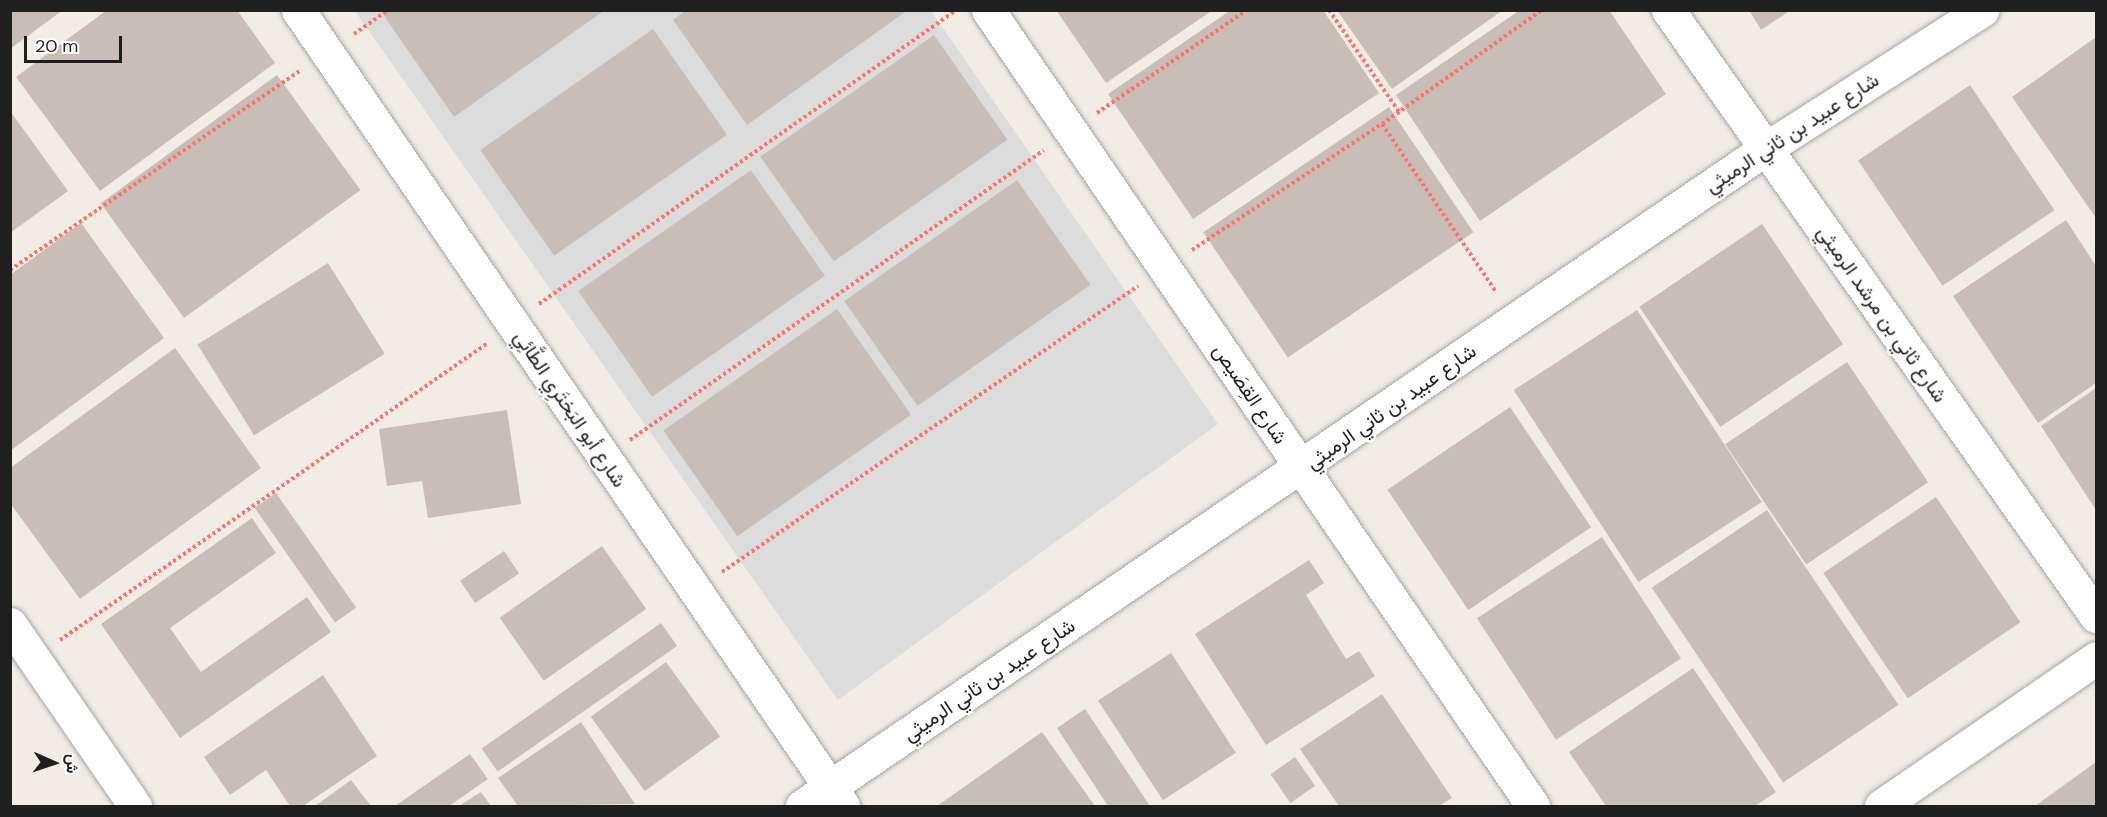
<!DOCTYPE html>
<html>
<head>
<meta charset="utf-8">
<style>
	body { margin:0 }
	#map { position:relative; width:2107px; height:817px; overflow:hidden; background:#f1ece5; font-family:"DM Sans",Vazirmatn,sans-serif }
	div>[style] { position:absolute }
	.residential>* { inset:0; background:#dddcdc }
	.building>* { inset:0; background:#c9beb7; transform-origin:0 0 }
	.path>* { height:4px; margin-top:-2px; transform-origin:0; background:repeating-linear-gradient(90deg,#ff7267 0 3px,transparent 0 6px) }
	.roads { filter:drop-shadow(0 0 2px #a6a6a6) drop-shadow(0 0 2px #a6a6a6) }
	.minor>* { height:33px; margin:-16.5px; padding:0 16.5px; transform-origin:16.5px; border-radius:16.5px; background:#fff }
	span { translate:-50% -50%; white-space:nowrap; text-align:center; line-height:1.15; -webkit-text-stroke:4.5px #fff; paint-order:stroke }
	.street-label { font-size:20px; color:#1f1f1f }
	.frame { position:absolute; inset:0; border:12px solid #1f1f1f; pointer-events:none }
	.north { position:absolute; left:24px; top:733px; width:60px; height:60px; -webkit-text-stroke:4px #fff; paint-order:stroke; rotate:93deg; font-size:16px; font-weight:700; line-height:24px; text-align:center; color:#1f1f1f }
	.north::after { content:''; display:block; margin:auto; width:21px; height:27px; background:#1f1f1f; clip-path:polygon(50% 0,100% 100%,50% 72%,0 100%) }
	.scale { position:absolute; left:24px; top:36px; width:98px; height:27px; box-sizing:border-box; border:3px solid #1f1f1f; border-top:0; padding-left:8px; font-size:18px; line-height:21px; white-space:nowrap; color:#1f1f1f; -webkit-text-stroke:4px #fff; paint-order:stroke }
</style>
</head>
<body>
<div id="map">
	<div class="residential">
		<i style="clip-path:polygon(355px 11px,931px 11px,1218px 424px,838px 700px)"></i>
	</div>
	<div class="building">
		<i style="clip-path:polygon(10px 10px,63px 10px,10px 49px)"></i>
		<i style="clip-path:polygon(107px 10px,237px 10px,275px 63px,100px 191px,16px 77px)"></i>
		<i style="clip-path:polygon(380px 10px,605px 10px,454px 117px)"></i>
		<i style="clip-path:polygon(686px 10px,908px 10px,747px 125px,673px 20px)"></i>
		<i style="clip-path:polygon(1056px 10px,1213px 10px,1106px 83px)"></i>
		<i style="clip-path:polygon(1231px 10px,1323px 10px,1379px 93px,1193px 219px,1108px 94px)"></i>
		<i style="clip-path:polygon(1337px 10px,1503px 10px,1392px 89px)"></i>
		<i style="clip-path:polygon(1520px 10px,1609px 10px,1666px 94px,1480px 221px,1396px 95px)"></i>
		<i style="clip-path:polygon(1749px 10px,1791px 10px,1761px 30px)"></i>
		<i style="left:653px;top:29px;width:129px;height:211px;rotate:55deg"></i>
		<i style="left:934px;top:35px;width:128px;height:212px;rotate:55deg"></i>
		<i style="clip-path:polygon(2096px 37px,2096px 218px,2012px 97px)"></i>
		<i style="left:277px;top:75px;width:142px;height:218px;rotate:54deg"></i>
		<i style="left:1970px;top:85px;width:151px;height:135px;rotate:56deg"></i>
		<i style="left:1389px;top:107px;width:151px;height:224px;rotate:56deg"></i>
		<i style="clip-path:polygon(10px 111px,68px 191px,10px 233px)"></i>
		<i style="left:751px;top:170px;width:129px;height:211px;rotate:55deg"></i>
		<i style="left:1017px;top:180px;width:128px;height:211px;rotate:55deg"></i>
		<i style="clip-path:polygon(2066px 220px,2096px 266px,2096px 383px,2038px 423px,1953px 296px)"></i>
		<i style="clip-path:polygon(81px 223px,164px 338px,10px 451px,10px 275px)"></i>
		<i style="left:1762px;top:224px;width:145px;height:148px;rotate:56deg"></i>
		<i style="left:328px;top:263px;width:107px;height:154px;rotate:58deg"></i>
		<i style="left:837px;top:309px;width:129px;height:212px;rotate:55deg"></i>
		<i style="left:1637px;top:310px;width:229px;height:147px;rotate:57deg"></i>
		<i style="clip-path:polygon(175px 348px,261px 468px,80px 599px,10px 503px,10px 468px)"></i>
		<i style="left:1847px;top:362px;width:145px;height:147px;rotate:56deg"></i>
		<i style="clip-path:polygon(2096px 388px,2096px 510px,2041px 426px)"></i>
		<i style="left:1510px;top:407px;width:145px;height:148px;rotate:56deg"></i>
		<i style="clip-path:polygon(507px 410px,521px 504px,428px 518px,422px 481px,387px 486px,379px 429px)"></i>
		<i style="left:276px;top:493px;width:140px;height:26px;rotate:55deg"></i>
		<i style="left:1936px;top:497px;width:151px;height:136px;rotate:56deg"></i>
		<i style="left:1767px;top:510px;width:235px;height:139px;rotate:56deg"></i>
		<i style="clip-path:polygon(252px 518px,276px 553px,170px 628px,201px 672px,307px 597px,331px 632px,180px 738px,101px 624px)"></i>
		<i style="left:1602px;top:537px;width:145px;height:149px;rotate:57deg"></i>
		<i style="left:602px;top:546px;width:77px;height:125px;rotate:55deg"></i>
		<i style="left:504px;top:551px;width:27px;height:53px;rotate:56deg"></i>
		<i style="clip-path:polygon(1309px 560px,1324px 583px,1306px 595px,1346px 659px,1359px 651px,1375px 676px,1266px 745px,1195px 634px)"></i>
		<i style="left:661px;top:623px;width:28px;height:219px;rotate:55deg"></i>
		<i style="left:1171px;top:653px;width:119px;height:87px;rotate:57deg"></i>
		<i style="left:666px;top:662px;width:92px;height:93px;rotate:54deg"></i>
		<i style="clip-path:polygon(1693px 668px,1776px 792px,1755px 806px,1606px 806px,1569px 752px)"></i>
		<i style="clip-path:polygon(323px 675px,377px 756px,303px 806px,290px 806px,266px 770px,230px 795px,204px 757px)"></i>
		<i style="clip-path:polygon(1382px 694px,1452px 798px,1439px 806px,1339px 806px,1300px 749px)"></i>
		<i style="clip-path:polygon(1085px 709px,1150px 806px,1108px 806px,1057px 728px)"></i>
		<i style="clip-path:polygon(581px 722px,635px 804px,518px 806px,498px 778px)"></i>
		<i style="clip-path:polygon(1042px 732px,1095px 806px,937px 806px)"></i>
		<i style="clip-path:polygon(470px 754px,488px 779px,449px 806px,395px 806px)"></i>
		<i style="left:1295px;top:757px;width:35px;height:30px;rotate:55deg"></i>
		<i style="clip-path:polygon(2096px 762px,2096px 806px,2035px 806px)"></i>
		<i style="clip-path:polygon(351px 780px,371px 806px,315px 806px)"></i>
		<i style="clip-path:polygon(481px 792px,491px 806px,459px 806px)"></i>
	</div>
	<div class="path">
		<i style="left:1329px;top:10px;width:124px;rotate:55.5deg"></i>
		<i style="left:354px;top:34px;width:42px;rotate:-35.2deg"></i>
		<i style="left:1097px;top:113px;width:182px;rotate:-34.5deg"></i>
		<i style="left:1382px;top:124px;width:203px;rotate:55.8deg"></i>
		<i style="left:1192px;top:250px;width:228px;rotate:-33.6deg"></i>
		<i style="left:1382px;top:124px;width:196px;rotate:-35.5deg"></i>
		<i style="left:10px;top:270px;width:352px;rotate:-34.5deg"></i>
		<i style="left:539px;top:304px;width:509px;rotate:-35.16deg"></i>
		<i style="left:630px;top:440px;width:505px;rotate:-35.01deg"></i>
		<i style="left:722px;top:572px;width:505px;rotate:-34.51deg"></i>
		<i style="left:60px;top:640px;width:521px;rotate:-34.76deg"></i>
	</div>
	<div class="roads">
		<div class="minor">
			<i style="left:298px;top:10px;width:965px;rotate:55.6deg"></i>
			<i style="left:988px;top:10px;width:965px;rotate:55.6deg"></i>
			<i style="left:1668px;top:10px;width:742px;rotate:54.77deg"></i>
			<i style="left:10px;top:624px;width:221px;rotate:55.5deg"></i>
			<i style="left:802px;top:806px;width:1166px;rotate:-34.3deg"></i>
			<i style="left:1765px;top:149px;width:258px;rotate:-32.6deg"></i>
			<i style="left:1881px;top:806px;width:261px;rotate:-34.5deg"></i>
		</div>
	</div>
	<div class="street-label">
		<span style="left:1792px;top:133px;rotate:-33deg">شارع عبيد بن ثاني الرميثي</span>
		<span style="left:1882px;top:314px;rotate:55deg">شارع ثاني بن مرشد الرميثي</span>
		<span style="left:1250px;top:394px;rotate:56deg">شارع القِصَيص</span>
		<span style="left:1391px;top:407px;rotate:-35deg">شارع عبيد بن ثاني الرميثي</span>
		<span style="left:570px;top:409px;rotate:56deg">شارع أبو البَختَرِي الطَّائِي</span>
		<span style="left:989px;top:680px;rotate:-34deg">شارع عبيد بن ثاني الرميثي</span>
	</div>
	<div class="frame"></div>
	<div class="north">ش</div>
	<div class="scale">20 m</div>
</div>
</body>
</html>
